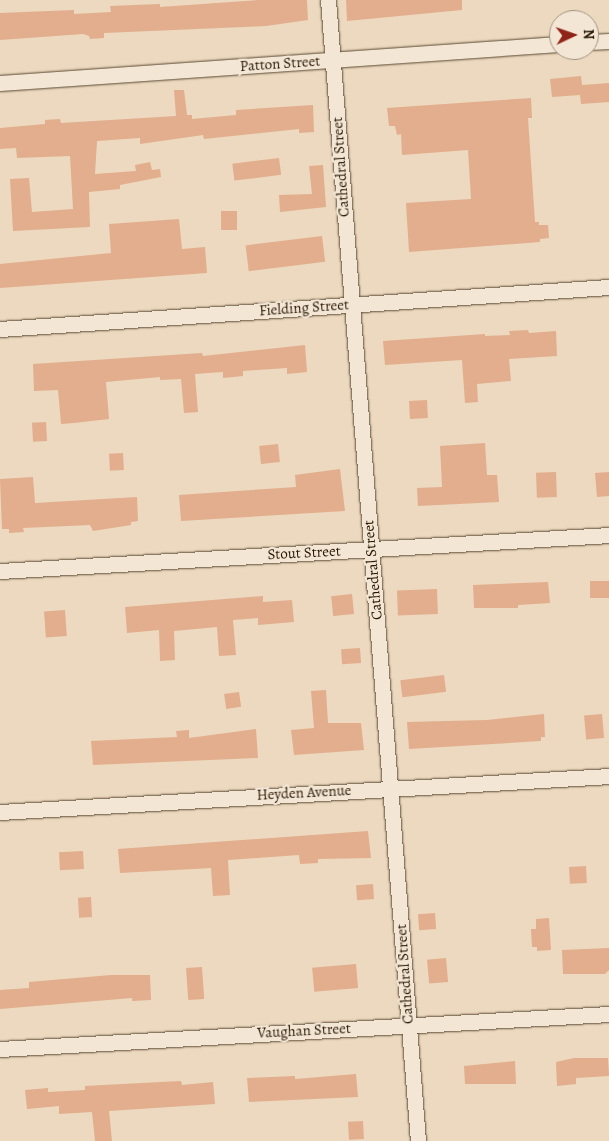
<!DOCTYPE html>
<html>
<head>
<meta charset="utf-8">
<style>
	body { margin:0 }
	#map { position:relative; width:609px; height:1141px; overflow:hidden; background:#ecd9bf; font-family:Alegreya,serif }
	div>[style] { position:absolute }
	.building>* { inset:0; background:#e2ae8d; transform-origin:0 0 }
	.roads { filter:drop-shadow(0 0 1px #5a4932) drop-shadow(0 0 1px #5a4932) }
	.minor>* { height:15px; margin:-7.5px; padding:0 7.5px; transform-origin:7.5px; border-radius:7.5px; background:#f3e6d5 }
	span { translate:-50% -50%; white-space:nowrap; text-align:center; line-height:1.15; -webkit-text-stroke:4.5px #f3e6d5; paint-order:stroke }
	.street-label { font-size:15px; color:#291903 }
	.north { position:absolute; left:549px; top:10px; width:50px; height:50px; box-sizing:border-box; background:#f3e6d5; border:1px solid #a29481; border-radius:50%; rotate:87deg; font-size:14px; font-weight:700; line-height:20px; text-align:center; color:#291903 }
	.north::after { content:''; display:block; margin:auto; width:18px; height:22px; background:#8f2418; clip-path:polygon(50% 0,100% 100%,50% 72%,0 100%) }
</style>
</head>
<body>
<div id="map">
	<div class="building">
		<i style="clip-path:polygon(258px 0,307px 0,308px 20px,266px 26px,104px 33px,104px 38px,90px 39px,89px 36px,83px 34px,0 40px,0 13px,74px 10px,74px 14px,111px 12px,110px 6px,160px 4px,160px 7px)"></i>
		<i style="clip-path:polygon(346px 0,462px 0,462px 10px,347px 21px)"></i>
		<i style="clip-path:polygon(581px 76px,582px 85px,609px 83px,609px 102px,581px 104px,580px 95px,552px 97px,550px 79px)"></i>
		<i style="clip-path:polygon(174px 90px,184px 90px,187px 115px,192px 115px,192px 119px,236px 115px,236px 110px,313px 105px,314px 132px,299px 133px,299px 129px,204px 139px,203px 135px,140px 144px,140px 138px,97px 141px,95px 174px,136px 171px,135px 165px,150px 162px,152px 170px,160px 169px,161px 177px,120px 185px,120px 189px,89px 192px,90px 227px,13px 231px,10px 179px,29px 178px,32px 212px,73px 209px,70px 156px,17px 158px,16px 148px,0 149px,0 128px,45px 124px,45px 120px,60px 119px,61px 123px,176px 116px)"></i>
		<i style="clip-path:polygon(531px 98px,532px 118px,528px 118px,535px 222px,539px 222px,539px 225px,548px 225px,549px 238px,540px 239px,540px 242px,409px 252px,406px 203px,471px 199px,468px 150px,402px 155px,401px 134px,397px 135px,395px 126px,389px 126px,387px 108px)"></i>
		<i style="left:279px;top:158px;width:17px;height:47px;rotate:83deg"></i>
		<i style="clip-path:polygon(323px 165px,326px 207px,280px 212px,279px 195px,312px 194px,309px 166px)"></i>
		<i style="left:221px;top:211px;width:16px;height:19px"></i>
		<i style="clip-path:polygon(179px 219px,182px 249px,205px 247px,207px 273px,0 288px,0 264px,111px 253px,109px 224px)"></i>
		<i style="left:322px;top:236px;width:26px;height:77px;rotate:83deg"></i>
		<i style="clip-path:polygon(528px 330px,529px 333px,556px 331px,557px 356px,509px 359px,511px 381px,477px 384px,478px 402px,465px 403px,462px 360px,385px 365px,383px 341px,485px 334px,485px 336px,510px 335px,509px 331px)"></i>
		<i style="clip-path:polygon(305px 345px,307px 372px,287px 374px,287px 368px,243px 371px,243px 376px,223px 378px,223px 372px,195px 374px,198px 412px,184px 413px,181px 379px,160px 380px,160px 377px,106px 382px,109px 419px,74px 423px,61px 424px,58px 390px,34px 391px,33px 364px,202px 353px,203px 356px)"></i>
		<i style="left:427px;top:400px;width:18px;height:18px;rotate:87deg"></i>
		<i style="left:46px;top:422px;width:19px;height:14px;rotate:87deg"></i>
		<i style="clip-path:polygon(485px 443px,487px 475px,497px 475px,499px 502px,418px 506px,417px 488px,442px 487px,440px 446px)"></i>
		<i style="left:278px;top:444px;width:18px;height:19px;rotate:84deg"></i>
		<i style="left:123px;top:453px;width:17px;height:14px;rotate:87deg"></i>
		<i style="clip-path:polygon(340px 469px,345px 511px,181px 521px,179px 495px,296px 487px,295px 475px)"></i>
		<i style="left:556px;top:472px;width:25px;height:20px;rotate:88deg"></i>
		<i style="clip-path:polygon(609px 472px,609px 496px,597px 497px,595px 473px)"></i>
		<i style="clip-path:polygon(33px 477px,35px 503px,137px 497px,138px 521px,131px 522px,131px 525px,93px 531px,90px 525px,23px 528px,24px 532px,9px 533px,9px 529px,2px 529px,0 479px)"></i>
		<i style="left:609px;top:581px;width:17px;height:19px;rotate:90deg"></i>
		<i style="clip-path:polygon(548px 582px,550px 603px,518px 605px,518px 608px,474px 608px,473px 585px)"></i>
		<i style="left:437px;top:589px;width:25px;height:40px;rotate:88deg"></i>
		<i style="left:352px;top:594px;width:20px;height:21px;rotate:84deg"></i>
		<i style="clip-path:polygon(263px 596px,263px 602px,292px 600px,294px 622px,258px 625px,258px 618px,233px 620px,236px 655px,219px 656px,217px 627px,174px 631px,175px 660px,160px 661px,159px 630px,127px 633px,125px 607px)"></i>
		<i style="left:65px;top:610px;width:26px;height:21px;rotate:86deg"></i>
		<i style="left:360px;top:648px;width:15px;height:19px;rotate:86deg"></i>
		<i style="left:444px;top:675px;width:17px;height:44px;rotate:83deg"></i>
		<i style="clip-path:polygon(326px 690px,328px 723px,361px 723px,364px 750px,294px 755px,291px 730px,314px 728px,311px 691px)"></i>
		<i style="left:239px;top:692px;width:15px;height:15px;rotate:82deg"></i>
		<i style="clip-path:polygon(544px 714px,545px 737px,541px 737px,541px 741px,409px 749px,407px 722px,487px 720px)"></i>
		<i style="left:602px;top:714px;width:24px;height:18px;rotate:85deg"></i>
		<i style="clip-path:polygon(256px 729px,258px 758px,93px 765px,91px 741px,177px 737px,176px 731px,189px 730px,189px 738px)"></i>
		<i style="clip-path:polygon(368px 831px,371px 858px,318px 859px,318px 863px,300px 864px,299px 855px,228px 860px,230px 895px,213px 896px,211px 868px,120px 873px,118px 849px)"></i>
		<i style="left:83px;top:851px;width:18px;height:24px;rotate:87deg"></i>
		<i style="left:586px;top:866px;width:17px;height:17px;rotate:87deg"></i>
		<i style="left:373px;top:884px;width:15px;height:17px;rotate:86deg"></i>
		<i style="left:91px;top:897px;width:20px;height:13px;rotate:87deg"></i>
		<i style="left:435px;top:913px;width:16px;height:17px;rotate:86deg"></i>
		<i style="clip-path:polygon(549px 918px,551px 950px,537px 951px,537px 947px,532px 947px,531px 929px,536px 929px,536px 919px)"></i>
		<i style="clip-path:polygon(609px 948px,609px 970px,605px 974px,563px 974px,562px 950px)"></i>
		<i style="left:446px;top:958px;width:24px;height:19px;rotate:85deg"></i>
		<i style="left:356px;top:964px;width:24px;height:44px;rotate:85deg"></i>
		<i style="left:202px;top:967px;width:32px;height:16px;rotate:86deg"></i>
		<i style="clip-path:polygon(111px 975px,150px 975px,151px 1000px,132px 1001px,132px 998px,0 1009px,0 990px,29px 988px,29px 982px)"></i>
		<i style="clip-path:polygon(574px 1058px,608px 1058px,609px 1076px,576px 1078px,576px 1084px,557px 1086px,556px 1062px)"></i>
		<i style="clip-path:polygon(515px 1061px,516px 1084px,465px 1084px,464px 1066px)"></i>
		<i style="clip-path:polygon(356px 1074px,358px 1097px,249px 1102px,247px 1078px,295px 1076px,295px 1079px)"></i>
		<i style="clip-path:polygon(181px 1081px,182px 1085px,213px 1082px,215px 1104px,109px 1111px,112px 1141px,95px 1141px,92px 1112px,59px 1114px,59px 1106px,27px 1109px,25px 1090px,48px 1088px,48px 1092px,85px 1090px,85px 1086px,103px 1085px)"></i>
		<i style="left:363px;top:1121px;width:18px;height:15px;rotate:87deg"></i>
	</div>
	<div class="roads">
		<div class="minor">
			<i style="left:328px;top:0;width:1145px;rotate:85.49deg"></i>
			<i style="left:589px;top:42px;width:20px;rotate:-3deg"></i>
			<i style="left:0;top:83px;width:560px;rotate:-3.99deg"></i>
			<i style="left:0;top:329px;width:610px;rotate:-3.95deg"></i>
			<i style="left:0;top:571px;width:610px;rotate:-3.38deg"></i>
			<i style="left:0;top:812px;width:610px;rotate:-3.38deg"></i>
			<i style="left:0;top:1049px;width:610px;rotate:-3.29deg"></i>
		</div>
	</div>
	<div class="street-label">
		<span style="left:280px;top:64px;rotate:-4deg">Patton Street</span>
		<span style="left:341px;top:167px;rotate:-94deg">Cathedral Street</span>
		<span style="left:304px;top:308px;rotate:-4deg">Fielding Street</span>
		<span style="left:304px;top:553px;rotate:-3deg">Stout Street</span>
		<span style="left:373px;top:570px;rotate:-95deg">Cathedral Street</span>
		<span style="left:304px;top:793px;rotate:-3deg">Heyden Avenue</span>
		<span style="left:405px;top:974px;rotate:-94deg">Cathedral Street</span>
		<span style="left:304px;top:1031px;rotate:-3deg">Vaughan Street</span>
	</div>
	<div class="north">N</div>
</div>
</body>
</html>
